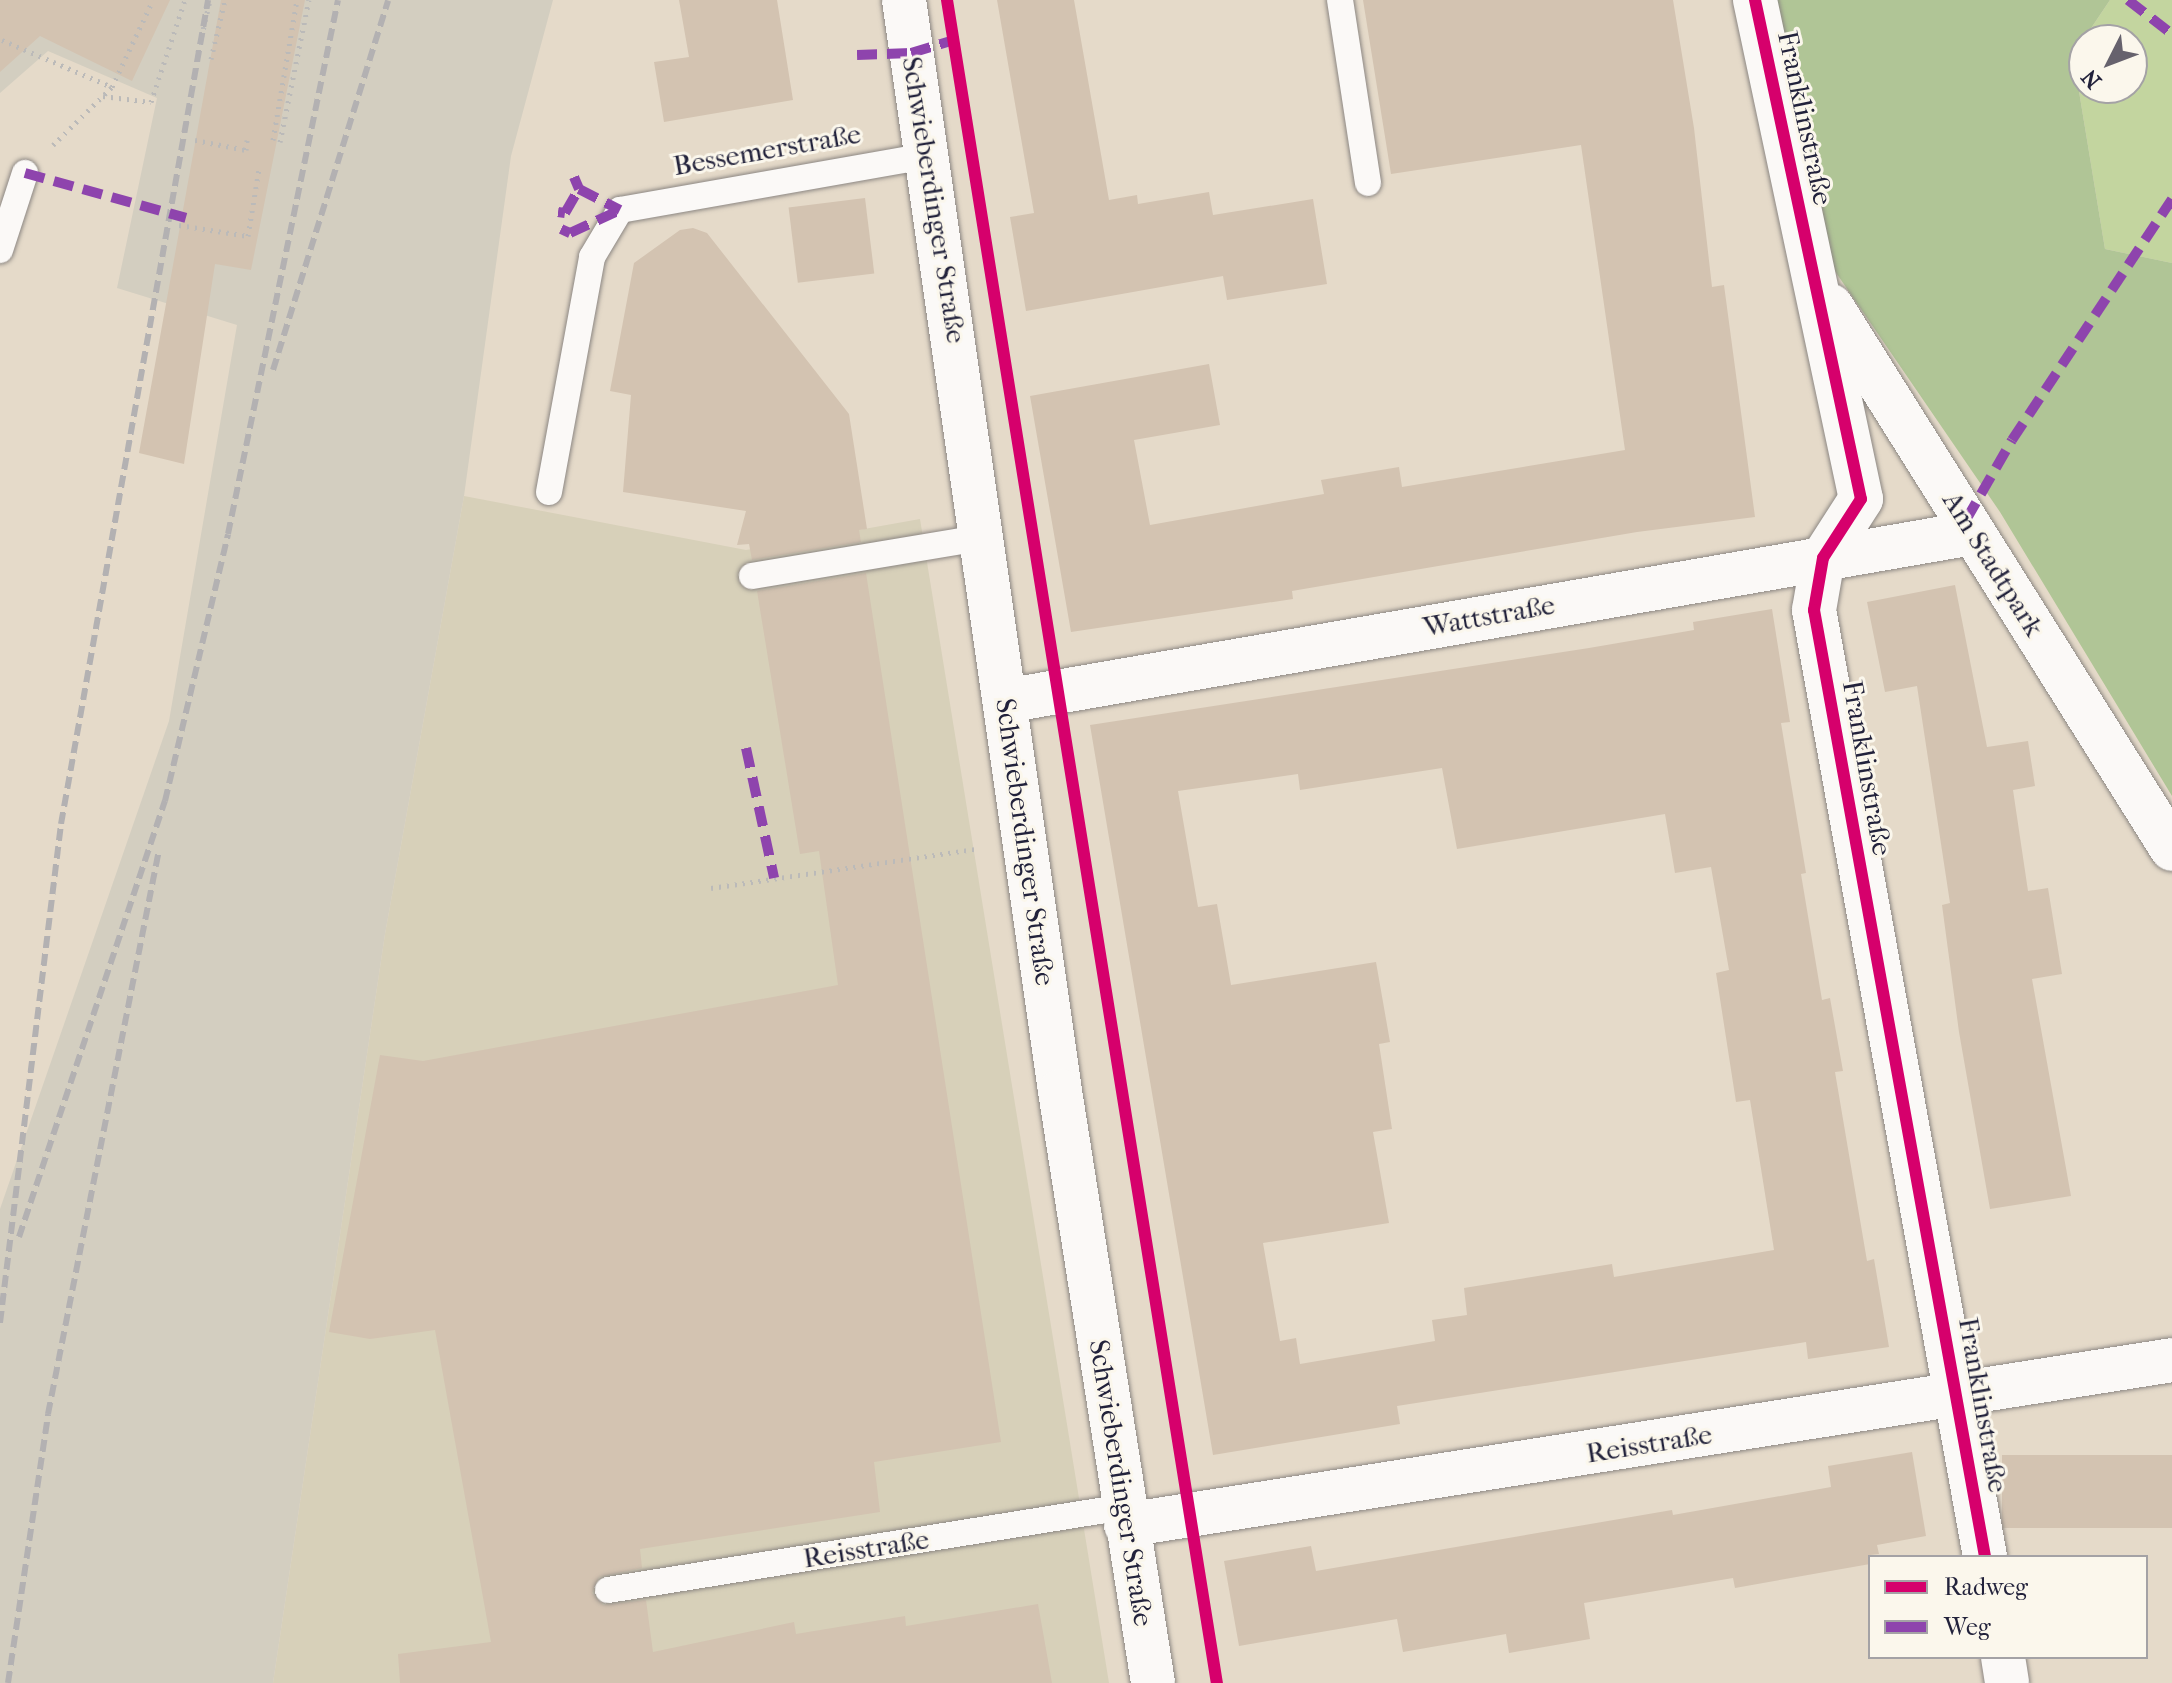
<!DOCTYPE html>
<html>
<head>
<meta charset="utf-8">
<style>
	body { margin:0 }
	#map { position:relative; width:2172px; height:1683px; overflow:hidden; background:#e5dac9; font-family:"IM FELL French Canon",serif }
	div>[style] { position:absolute }
	.built>* { inset:0; background:#d7d0b9 }
	.industrial>* { inset:0; background:#d3cec0 }
	.green>* { inset:0; background:#c3d59f }
	.forest>* { inset:0; background:#b0c596 }
	.building>* { inset:0; background:#d3c3b1; transform-origin:0 0 }
	.path>* { height:5px; margin-top:-2.5px; transform-origin:0; background:repeating-linear-gradient(90deg,#bbbab9 0 2px,transparent 0 8px) }
	.roads { filter:drop-shadow(0 0 2px #8c8783) drop-shadow(0 0 2px #8c8783) }
	.lane>* { height:26px; margin:-13px; padding:0 13px; transform-origin:13px; border-radius:13px; background:#fbf9f7 }
	.street>* { height:44px; margin:-22px; padding:0 22px; transform-origin:22px; border-radius:22px; background:#fbf9f7 }
	.secondary>* { height:44px; margin:-22px; padding:0 22px; transform-origin:22px; border-radius:22px; background:#fbf9f7 }
	.rail>* { height:6px; margin-top:-3px; transform-origin:0; background:repeating-linear-gradient(90deg,#b3b1b2 0 12px,transparent 0 18px) }
	.quiet>* { height:10px; margin-top:-5px; transform-origin:0; background:repeating-linear-gradient(90deg,#8e44ad 0 20px,transparent 0 30px) }
	.cycleway>* { height:12px; margin:-6px; padding:0 6px; transform-origin:6px; border-radius:6px; background:#d6006c }
	span { translate:-50% -50%; white-space:nowrap; text-align:center; line-height:1.15; -webkit-text-stroke:6px #fbf7ec; paint-order:stroke }
	.street-label { font-size:28px; color:#22223b }
	.legend { position:absolute; left:1868px; top:1555px; width:280px; height:104px; box-sizing:border-box; background:#fbf7ec; border:2px solid #a4a2a5; margin:0; padding:10px 14px; list-style:none; font-size:24px; color:#22223b }
	.legend li { display:flex; align-items:center; gap:16px; height:40px }
	.legend b { width:40px; border:2px solid #a4a2a5 }
	.north { position:absolute; left:2068px; top:24px; width:80px; height:80px; box-sizing:border-box; background:#fbf7ec; border:2px solid #a4a2a5; border-radius:50%; rotate:228deg; font-size:22px; font-weight:700; line-height:32px; text-align:center; color:#22223b }
	.north::after { content:''; display:block; margin:auto; width:28px; height:36px; background:#66626d; clip-path:polygon(50% 0,100% 100%,50% 72%,0 100%) }
</style>
</head>
<body>
<div id="map">
	<div class="built">
		<i style="clip-path:polygon(464px 496px,746px 550px,920px 519px,1109px 1683px,273px 1683px,385px 934px)"></i>
	</div>
	<div class="industrial">
		<i style="clip-path:polygon(0 0,553px 0,511px 156px,464px 496px,385px 934px,273px 1683px,0 1683px,0 1209px,169px 721px,237px 325px,117px 288px,157px 98px,48px 51px,0 93px)"></i>
	</div>
	<div class="green">
		<i style="clip-path:polygon(evenodd,2110px 0,2172px 0,2172px 263px,2105px 249px,2073px 55px,2110px 0,2084px 40px,2132px 40px,2132px 88px,2084px 88px,2084px 40px)"></i>
	</div>
	<div class="forest">
		<i style="clip-path:polygon(1773px 0,2110px 0,2073px 55px,2105px 249px,2172px 263px,2172px 796px,2000px 512px,1828px 261px)"></i>
	</div>
	<div class="building">
		<i style="clip-path:polygon(0 0,170px 0,132px 81px,40px 36px,0 72px)"></i>
		<i style="clip-path:polygon(221px 0,305px 0,251px 270px,215px 264px,184px 464px,139px 453px)"></i>
		<i style="clip-path:polygon(679px 0,777px 0,793px 100px,664px 122px,654px 62px,689px 57px)"></i>
		<i style="clip-path:polygon(997px 0,1074px 0,1109px 200px,1137px 195px,1138px 204px,1209px 192px,1213px 215px,1313px 199px,1327px 284px,1227px 300px,1223px 276px,1026px 311px,1010px 217px,1034px 213px)"></i>
		<i style="clip-path:polygon(1363px 0,1673px 0,1694px 128px,1712px 287px,1724px 285px,1755px 517px,1637px 532px,1292px 591px,1293px 599px,1071px 632px,1030px 396px,1209px 364px,1220px 425px,1134px 440px,1150px 525px,1324px 494px,1321px 480px,1399px 467px,1402px 487px,1625px 450px,1581px 145px,1391px 174px)"></i>
		<i style="left:865px;top:198px;width:76px;height:77px;rotate:83deg"></i>
		<i style="clip-path:polygon(693px 228px,707px 233px,849px 414px,867px 529px,859px 530px,861px 542px,752px 560px,749px 544px,737px 545px,746px 511px,623px 492px,631px 395px,610px 391px,634px 263px,680px 230px)"></i>
		<i style="clip-path:polygon(866px 573px,1001px 1442px,874px 1462px,880px 1512px,640px 1549px,642px 1568px,599px 1577px,592px 1593px,603px 1605px,646px 1600px,653px 1652px,794px 1622px,796px 1634px,905px 1616px,906px 1626px,1038px 1604px,1052px 1683px,400px 1683px,398px 1654px,491px 1642px,435px 1330px,370px 1339px,329px 1332px,380px 1055px,423px 1061px,838px 985px,819px 851px,800px 854px,757px 591px)"></i>
		<i style="clip-path:polygon(1955px 585px,1987px 747px,2028px 741px,2035px 786px,2013px 790px,2028px 891px,2048px 888px,2062px 974px,2032px 979px,2071px 1196px,1990px 1209px,1959px 1032px,1942px 905px,1950px 903px,1917px 686px,1885px 692px,1867px 602px)"></i>
		<i style="clip-path:polygon(evenodd,1772px 609px,1790px 722px,1781px 723px,1806px 873px,1801px 874px,1822px 1000px,1830px 998px,1843px 1071px,1835px 1072px,1867px 1261px,1874px 1259px,1889px 1347px,1808px 1359px,1806px 1342px,1397px 1406px,1400px 1424px,1213px 1455px,1090px 725px,1589px 648px,1694px 630px,1693px 622px,1772px 609px,1442px 768px,1457px 849px,1665px 814px,1675px 873px,1711px 867px,1729px 970px,1716px 973px,1736px 1102px,1750px 1100px,1774px 1250px,1614px 1277px,1612px 1264px,1464px 1288px,1467px 1315px,1432px 1320px,1435px 1341px,1300px 1364px,1296px 1338px,1280px 1341px,1263px 1243px,1389px 1223px,1373px 1132px,1392px 1129px,1379px 1044px,1390px 1042px,1376px 962px,1231px 985px,1217px 904px,1198px 907px,1178px 791px,1298px 774px,1300px 790px,1442px 768px)"></i>
		<i style="clip-path:polygon(1912px 1452px,1926px 1536px,1877px 1545px,1879px 1554px,1870px 1555px,1870px 1564px,1735px 1588px,1733px 1578px,1584px 1603px,1590px 1639px,1509px 1653px,1506px 1634px,1403px 1652px,1397px 1619px,1239px 1646px,1224px 1561px,1311px 1546px,1316px 1571px,1672px 1510px,1673px 1515px,1831px 1487px,1828px 1466px)"></i>
		<i style="left:2172px;top:1455px;width:73px;height:170px;rotate:90deg"></i>
	</div>
	<div class="path">
		<i style="left:2px;top:40px;width:120px;rotate:23.1deg"></i>
		<i style="left:198px;top:52px;width:53px;rotate:-77deg"></i>
		<i style="left:211px;top:59px;width:61px;rotate:-76.7deg"></i>
		<i style="left:103px;top:96px;width:48px;rotate:7.1deg"></i>
		<i style="left:151px;top:102px;width:108px;rotate:-71.6deg"></i>
		<i style="left:195px;top:140px;width:52px;rotate:11.1deg"></i>
		<i style="left:246px;top:150px;width:10px;rotate:-84deg"></i>
		<i style="left:273px;top:140px;width:142px;rotate:-80.3deg"></i>
		<i style="left:280px;top:142px;width:145px;rotate:-78.5deg"></i>
		<i style="left:53px;top:145px;width:83px;rotate:-44.5deg"></i>
		<i style="left:112px;top:87px;width:96px;rotate:-64.8deg"></i>
		<i style="left:179px;top:225px;width:70px;rotate:9.1deg"></i>
		<i style="left:248px;top:236px;width:68px;rotate:-80.7deg"></i>
		<i style="left:711px;top:888px;width:266px;rotate:-8.4deg"></i>
	</div>
	<div class="roads">
		<div class="lane">
			<i style="left:1340px;top:0;width:185px;rotate:81.3deg"></i>
			<i style="left:0;top:250px;width:81px;rotate:-72deg"></i>
			<i style="left:549px;top:492px;width:239px;rotate:-79.6deg"></i>
			<i style="left:592px;top:257px;width:55px;rotate:-59.2deg"></i>
			<i style="left:620px;top:210px;width:311px;rotate:-10deg"></i>
			<i style="left:752px;top:576px;width:235px;rotate:-9.5deg"></i>
			<i style="left:608px;top:1590px;width:523px;rotate:-9.14deg"></i>
		</div>
		<div class="street">
			<i style="left:1755px;top:0;width:510px;rotate:78.01deg"></i>
			<i style="left:1861px;top:499px;width:70px;rotate:122.8deg"></i>
			<i style="left:1823px;top:558px;width:53px;rotate:99.8deg"></i>
			<i style="left:1814px;top:610px;width:962px;rotate:79.76deg"></i>
			<i style="left:1831px;top:306px;width:641px;rotate:57.87deg"></i>
			<i style="left:1005px;top:701px;width:982px;rotate:-9.85deg"></i>
			<i style="left:1126px;top:1525px;width:1059px;rotate:-8.96deg"></i>
			<i style="left:2003px;top:1657px;width:26px;rotate:81deg"></i>
		</div>
		<div class="secondary">
			<i style="left:904px;top:0;width:1102px;rotate:81.86deg"></i>
			<i style="left:1060px;top:1091px;width:599px;rotate:81.07deg"></i>
		</div>
	</div>
	<div class="rail">
		<i style="left:273px;top:370px;width:387px;rotate:-72.7deg"></i>
		<i style="left:19px;top:1237px;width:460px;rotate:-71.5deg"></i>
		<i style="left:165px;top:801px;width:274px;rotate:-76.7deg"></i>
		<i style="left:228px;top:534px;width:545px;rotate:-78.36deg"></i>
		<i style="left:0;top:1323px;width:503px;rotate:-83.03deg"></i>
		<i style="left:61px;top:824px;width:837px;rotate:-79.88deg"></i>
		<i style="left:8px;top:1683px;width:272px;rotate:-81.5deg"></i>
		<i style="left:48px;top:1414px;width:575px;rotate:-78.87deg"></i>
	</div>
	<div class="quiet">
		<i style="left:2128px;top:0;width:56px;rotate:37.7deg"></i>
		<i style="left:857px;top:55px;width:54px;rotate:-2.1deg"></i>
		<i style="left:911px;top:53px;width:45px;rotate:-16.8deg"></i>
		<i style="left:25px;top:173px;width:167px;rotate:15.6deg"></i>
		<i style="left:574px;top:177px;width:13px;rotate:67deg"></i>
		<i style="left:579px;top:189px;width:46px;rotate:27.1deg"></i>
		<i style="left:558px;top:212px;width:7px;rotate:8deg"></i>
		<i style="left:565px;top:213px;width:28px;rotate:-60deg"></i>
		<i style="left:561px;top:229px;width:10px;rotate:24deg"></i>
		<i style="left:570px;top:233px;width:55px;rotate:-24.7deg"></i>
		<i style="left:1966px;top:520px;width:92px;rotate:-60.1deg"></i>
		<i style="left:2012px;top:440px;width:289px;rotate:-56.4deg"></i>
		<i style="left:746px;top:748px;width:133px;rotate:77.8deg"></i>
	</div>
	<div class="cycleway">
		<i style="left:947px;top:0;width:1705px;rotate:80.89deg"></i>
		<i style="left:1755px;top:0;width:510px;rotate:78.01deg"></i>
		<i style="left:1861px;top:499px;width:70px;rotate:122.8deg"></i>
		<i style="left:1823px;top:558px;width:53px;rotate:99.8deg"></i>
		<i style="left:1814px;top:610px;width:962px;rotate:79.76deg"></i>
	</div>
	<div class="street-label">
		<span style="left:1805px;top:118px;rotate:78deg">Franklinstraße</span>
		<span style="left:767px;top:150px;rotate:-10deg">Bessemerstraße</span>
		<span style="left:934px;top:200px;rotate:81deg">Schwieberdinger Straße</span>
		<span style="left:1993px;top:564px;rotate:58deg">Am Stadtpark</span>
		<span style="left:1489px;top:616px;rotate:-10deg">Wattstraße</span>
		<span style="left:1867px;top:768px;rotate:80deg">Franklinstraße</span>
		<span style="left:1025px;top:842px;rotate:82deg">Schwieberdinger Straße</span>
		<span style="left:1983px;top:1405px;rotate:80deg">Franklinstraße</span>
		<span style="left:1649px;top:1444px;rotate:-9deg">Reisstraße</span>
		<span style="left:1121px;top:1483px;rotate:81deg">Schwieberdinger Straße</span>
		<span style="left:866px;top:1549px;rotate:-9deg">Reisstraße</span>
	</div>
	<ul class="legend">
	<li><b style="height:10px;background:#d6006c"></b>Radweg</li>
	<li><b style="height:10px;background:#8e44ad"></b>Weg</li>
	</ul>
	<div class="north">N</div>
</div>
</body>
</html>
